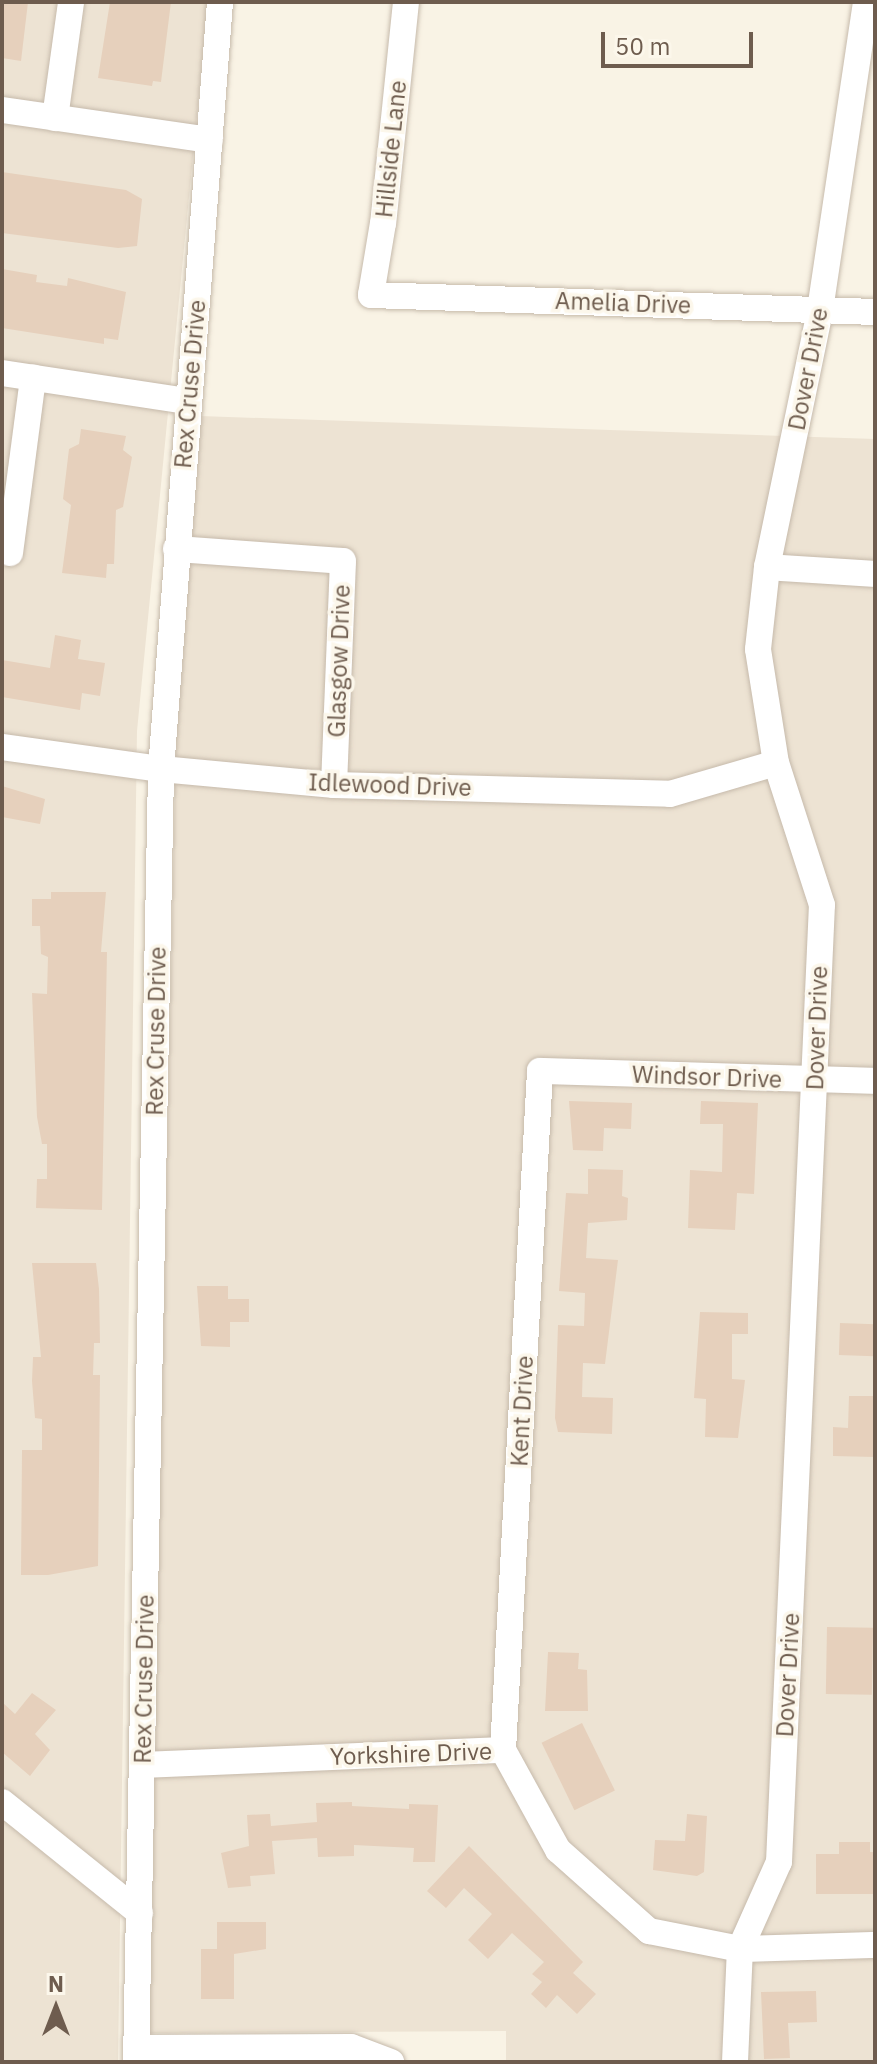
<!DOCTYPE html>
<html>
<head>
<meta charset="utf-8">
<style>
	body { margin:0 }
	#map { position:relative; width:877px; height:2064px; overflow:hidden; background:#f9f3e5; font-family:"IBM Plex Sans",sans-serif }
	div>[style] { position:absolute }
	.residential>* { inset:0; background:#ede3d3 }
	.building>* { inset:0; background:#e6d0bc; transform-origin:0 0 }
	.roads { filter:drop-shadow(0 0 2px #c6baab) drop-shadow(0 0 2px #c6baab) }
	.minor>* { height:26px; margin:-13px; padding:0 13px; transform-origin:13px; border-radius:13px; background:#fff }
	span { translate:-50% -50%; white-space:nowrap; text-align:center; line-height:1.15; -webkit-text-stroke:7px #fcf7eb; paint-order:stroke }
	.street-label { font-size:24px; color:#6e5c4e }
	.frame { position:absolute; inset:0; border:4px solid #6e5c4e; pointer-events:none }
	.north { position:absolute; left:16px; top:1968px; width:80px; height:80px; -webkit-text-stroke:6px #fcf7eb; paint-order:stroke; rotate:0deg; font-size:22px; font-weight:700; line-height:32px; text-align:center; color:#6e5c4e }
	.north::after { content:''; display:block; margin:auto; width:28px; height:36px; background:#6e5c4e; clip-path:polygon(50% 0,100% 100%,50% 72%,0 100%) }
	.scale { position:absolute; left:601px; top:32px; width:152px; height:36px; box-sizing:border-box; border:4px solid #6e5c4e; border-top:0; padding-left:10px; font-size:24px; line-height:28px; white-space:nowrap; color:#6e5c4e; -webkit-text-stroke:6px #fcf7eb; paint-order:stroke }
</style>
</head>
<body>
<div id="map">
	<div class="residential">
		<i style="clip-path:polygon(2px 2px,208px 2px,137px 731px,118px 2062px,2px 2062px)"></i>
		<i style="clip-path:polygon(200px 416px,875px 439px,875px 2062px,506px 2062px,506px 2031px,148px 2033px,177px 697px)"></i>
	</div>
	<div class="building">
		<i style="clip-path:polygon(2px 2px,28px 2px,21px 61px,2px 58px)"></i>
		<i style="clip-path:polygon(110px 2px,171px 2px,161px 82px,153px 81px,152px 86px,98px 78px)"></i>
		<i style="clip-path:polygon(2px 172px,126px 190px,142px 199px,137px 246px,118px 248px,2px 233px)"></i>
		<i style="clip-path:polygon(2px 269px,37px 275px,36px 282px,67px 286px,68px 278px,126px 292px,118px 340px,104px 338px,104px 344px,2px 328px)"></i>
		<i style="clip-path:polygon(81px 429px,126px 436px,123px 450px,132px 457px,123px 507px,116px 510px,114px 564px,107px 564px,106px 578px,62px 573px,71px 505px,63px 499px,69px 449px,79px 444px)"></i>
		<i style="clip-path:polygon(55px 635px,81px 640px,78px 659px,105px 663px,100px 696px,82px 693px,80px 710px,2px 697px,2px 660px,50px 668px)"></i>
		<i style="clip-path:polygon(2px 786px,45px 799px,40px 824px,2px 817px)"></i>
		<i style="clip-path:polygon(51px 892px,106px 892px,101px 952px,107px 952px,102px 1210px,36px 1208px,37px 1179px,47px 1179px,47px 1144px,42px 1144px,37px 1117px,32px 993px,47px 994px,48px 957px,41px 954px,40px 926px,32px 926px,32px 899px,51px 899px)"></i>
		<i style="clip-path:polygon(569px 1101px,632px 1103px,631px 1129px,604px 1128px,603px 1151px,573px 1150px)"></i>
		<i style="clip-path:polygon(701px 1101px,758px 1103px,754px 1194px,737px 1193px,735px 1230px,688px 1228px,690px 1170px,722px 1172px,723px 1124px,700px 1124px)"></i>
		<i style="clip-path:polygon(588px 1169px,623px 1170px,622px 1196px,628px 1198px,627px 1220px,588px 1223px,586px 1258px,618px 1260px,605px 1364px,583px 1363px,582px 1397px,613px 1398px,612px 1434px,558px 1432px,555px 1418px,558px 1325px,584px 1326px,585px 1293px,559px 1291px,566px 1193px,588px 1194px)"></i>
		<i style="clip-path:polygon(32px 1263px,96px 1263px,99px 1289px,100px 1343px,94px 1343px,93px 1375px,100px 1375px,98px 1566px,48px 1575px,21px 1575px,22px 1450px,42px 1450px,42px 1419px,35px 1418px,32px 1381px,33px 1357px,41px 1357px)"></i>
		<i style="clip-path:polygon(197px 1286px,228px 1286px,228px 1299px,249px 1299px,249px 1322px,230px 1322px,230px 1347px,201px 1346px)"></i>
		<i style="clip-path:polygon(700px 1312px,748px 1313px,748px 1334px,732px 1334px,732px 1379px,745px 1380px,738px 1438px,705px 1437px,706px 1399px,694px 1398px)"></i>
		<i style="left:840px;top:1323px;width:35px;height:32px;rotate:2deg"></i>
		<i style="clip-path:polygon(849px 1396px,875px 1396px,875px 1457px,833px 1456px,833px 1427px,848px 1428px)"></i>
		<i style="left:827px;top:1627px;width:46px;height:67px;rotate:1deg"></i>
		<i style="clip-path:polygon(548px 1652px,579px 1653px,578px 1669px,587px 1670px,588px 1711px,545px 1711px)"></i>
		<i style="clip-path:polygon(32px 1693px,56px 1710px,35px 1734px,50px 1750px,30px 1776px,2px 1752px,2px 1702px,15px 1714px)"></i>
		<i style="left:582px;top:1723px;width:75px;height:45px;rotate:64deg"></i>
		<i style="clip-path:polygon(352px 1802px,352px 1806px,409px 1809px,409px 1804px,438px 1805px,435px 1862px,413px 1862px,414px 1848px,354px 1845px,354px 1856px,318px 1857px,317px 1838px,272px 1841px,275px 1874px,250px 1876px,251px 1886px,228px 1888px,221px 1853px,249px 1846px,247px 1815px,270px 1814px,271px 1826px,317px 1822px,316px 1803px)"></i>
		<i style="clip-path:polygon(687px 1814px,707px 1816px,704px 1872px,697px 1876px,653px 1870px,655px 1840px,685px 1841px)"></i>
		<i style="clip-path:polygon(839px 1842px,870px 1842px,870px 1852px,875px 1852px,875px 1894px,816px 1894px,816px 1854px,839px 1854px)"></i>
		<i style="clip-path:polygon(469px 1846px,583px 1962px,573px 1973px,596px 1994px,577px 2014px,557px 1995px,546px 2008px,531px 1994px,542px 1982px,532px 1974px,544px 1962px,512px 1933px,488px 1959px,468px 1940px,492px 1914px,464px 1888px,446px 1908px,427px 1891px)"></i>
		<i style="clip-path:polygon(217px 1922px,266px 1922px,266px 1949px,234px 1954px,234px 1999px,201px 1999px,201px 1949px,217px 1949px)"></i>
		<i style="clip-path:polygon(816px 1991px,817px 2022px,788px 2023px,790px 2058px,764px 2059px,761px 1992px)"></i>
	</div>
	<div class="roads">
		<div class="minor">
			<i style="left:406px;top:2px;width:222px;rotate:95.9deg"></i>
			<i style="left:383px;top:223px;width:73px;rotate:99.5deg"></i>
			<i style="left:371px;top:295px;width:504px;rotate:1.93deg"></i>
			<i style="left:2px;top:110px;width:210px;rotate:8.2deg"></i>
			<i style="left:55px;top:118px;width:117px;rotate:-82.1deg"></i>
			<i style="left:2px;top:373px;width:188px;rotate:8.6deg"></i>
			<i style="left:176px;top:549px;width:167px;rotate:4.1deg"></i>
			<i style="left:343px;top:561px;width:224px;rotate:92.3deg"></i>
			<i style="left:10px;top:553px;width:177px;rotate:-82.5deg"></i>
			<i style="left:767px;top:567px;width:108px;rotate:3.7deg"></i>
			<i style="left:2px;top:747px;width:161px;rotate:7.9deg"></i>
			<i style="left:161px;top:769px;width:174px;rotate:5.3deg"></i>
			<i style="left:334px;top:785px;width:336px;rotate:1.5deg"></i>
			<i style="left:670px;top:794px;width:110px;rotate:-16.3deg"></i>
			<i style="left:503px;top:1750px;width:680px;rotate:-86.88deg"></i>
			<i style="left:540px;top:1071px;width:335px;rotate:1.7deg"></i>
			<i style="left:503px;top:1750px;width:114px;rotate:61.2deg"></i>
			<i style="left:558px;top:1850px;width:122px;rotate:41.7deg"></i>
			<i style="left:649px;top:1931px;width:93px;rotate:11.2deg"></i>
			<i style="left:740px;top:1949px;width:135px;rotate:-1.7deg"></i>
			<i style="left:143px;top:1765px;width:360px;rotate:-2.4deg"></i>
			<i style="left:2px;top:1802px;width:177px;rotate:38.8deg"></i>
			<i style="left:137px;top:2048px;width:214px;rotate:-0.3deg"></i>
			<i style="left:351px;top:2047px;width:43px;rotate:20.6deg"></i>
			<i style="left:136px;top:2062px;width:1293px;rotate:-88.89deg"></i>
			<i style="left:161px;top:769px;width:769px;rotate:-85.6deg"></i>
			<i style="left:735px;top:2062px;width:113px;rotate:-87.5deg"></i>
			<i style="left:740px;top:1949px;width:95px;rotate:-65.9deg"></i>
			<i style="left:779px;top:1862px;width:958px;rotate:-87.43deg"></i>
			<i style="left:822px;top:905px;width:149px;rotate:-107.9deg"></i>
			<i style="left:776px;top:763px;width:115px;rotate:-99deg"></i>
			<i style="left:758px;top:649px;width:82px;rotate:-83.7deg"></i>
			<i style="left:767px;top:567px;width:262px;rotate:-78.3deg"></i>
			<i style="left:820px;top:310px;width:311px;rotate:-81.5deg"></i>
		</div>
	</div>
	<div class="street-label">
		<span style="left:391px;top:149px;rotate:-84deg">Hillside Lane</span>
		<span style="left:623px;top:303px;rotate:2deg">Amelia Drive</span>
		<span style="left:808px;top:369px;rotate:-79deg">Dover Drive</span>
		<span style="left:190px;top:384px;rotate:-85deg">Rex Cruse Drive</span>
		<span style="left:339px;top:661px;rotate:-88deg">Glasgow Drive</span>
		<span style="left:390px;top:785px;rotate:2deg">Idlewood Drive</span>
		<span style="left:817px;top:1028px;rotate:-88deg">Dover Drive</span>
		<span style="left:156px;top:1031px;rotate:-89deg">Rex Cruse Drive</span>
		<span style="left:707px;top:1077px;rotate:2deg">Windsor Drive</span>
		<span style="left:522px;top:1411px;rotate:-87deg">Kent Drive</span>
		<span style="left:788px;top:1675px;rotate:-87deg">Dover Drive</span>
		<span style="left:144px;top:1679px;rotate:-89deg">Rex Cruse Drive</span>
		<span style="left:411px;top:1754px;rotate:-2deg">Yorkshire Drive</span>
	</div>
	<div class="frame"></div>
	<div class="north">N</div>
	<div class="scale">50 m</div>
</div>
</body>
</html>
